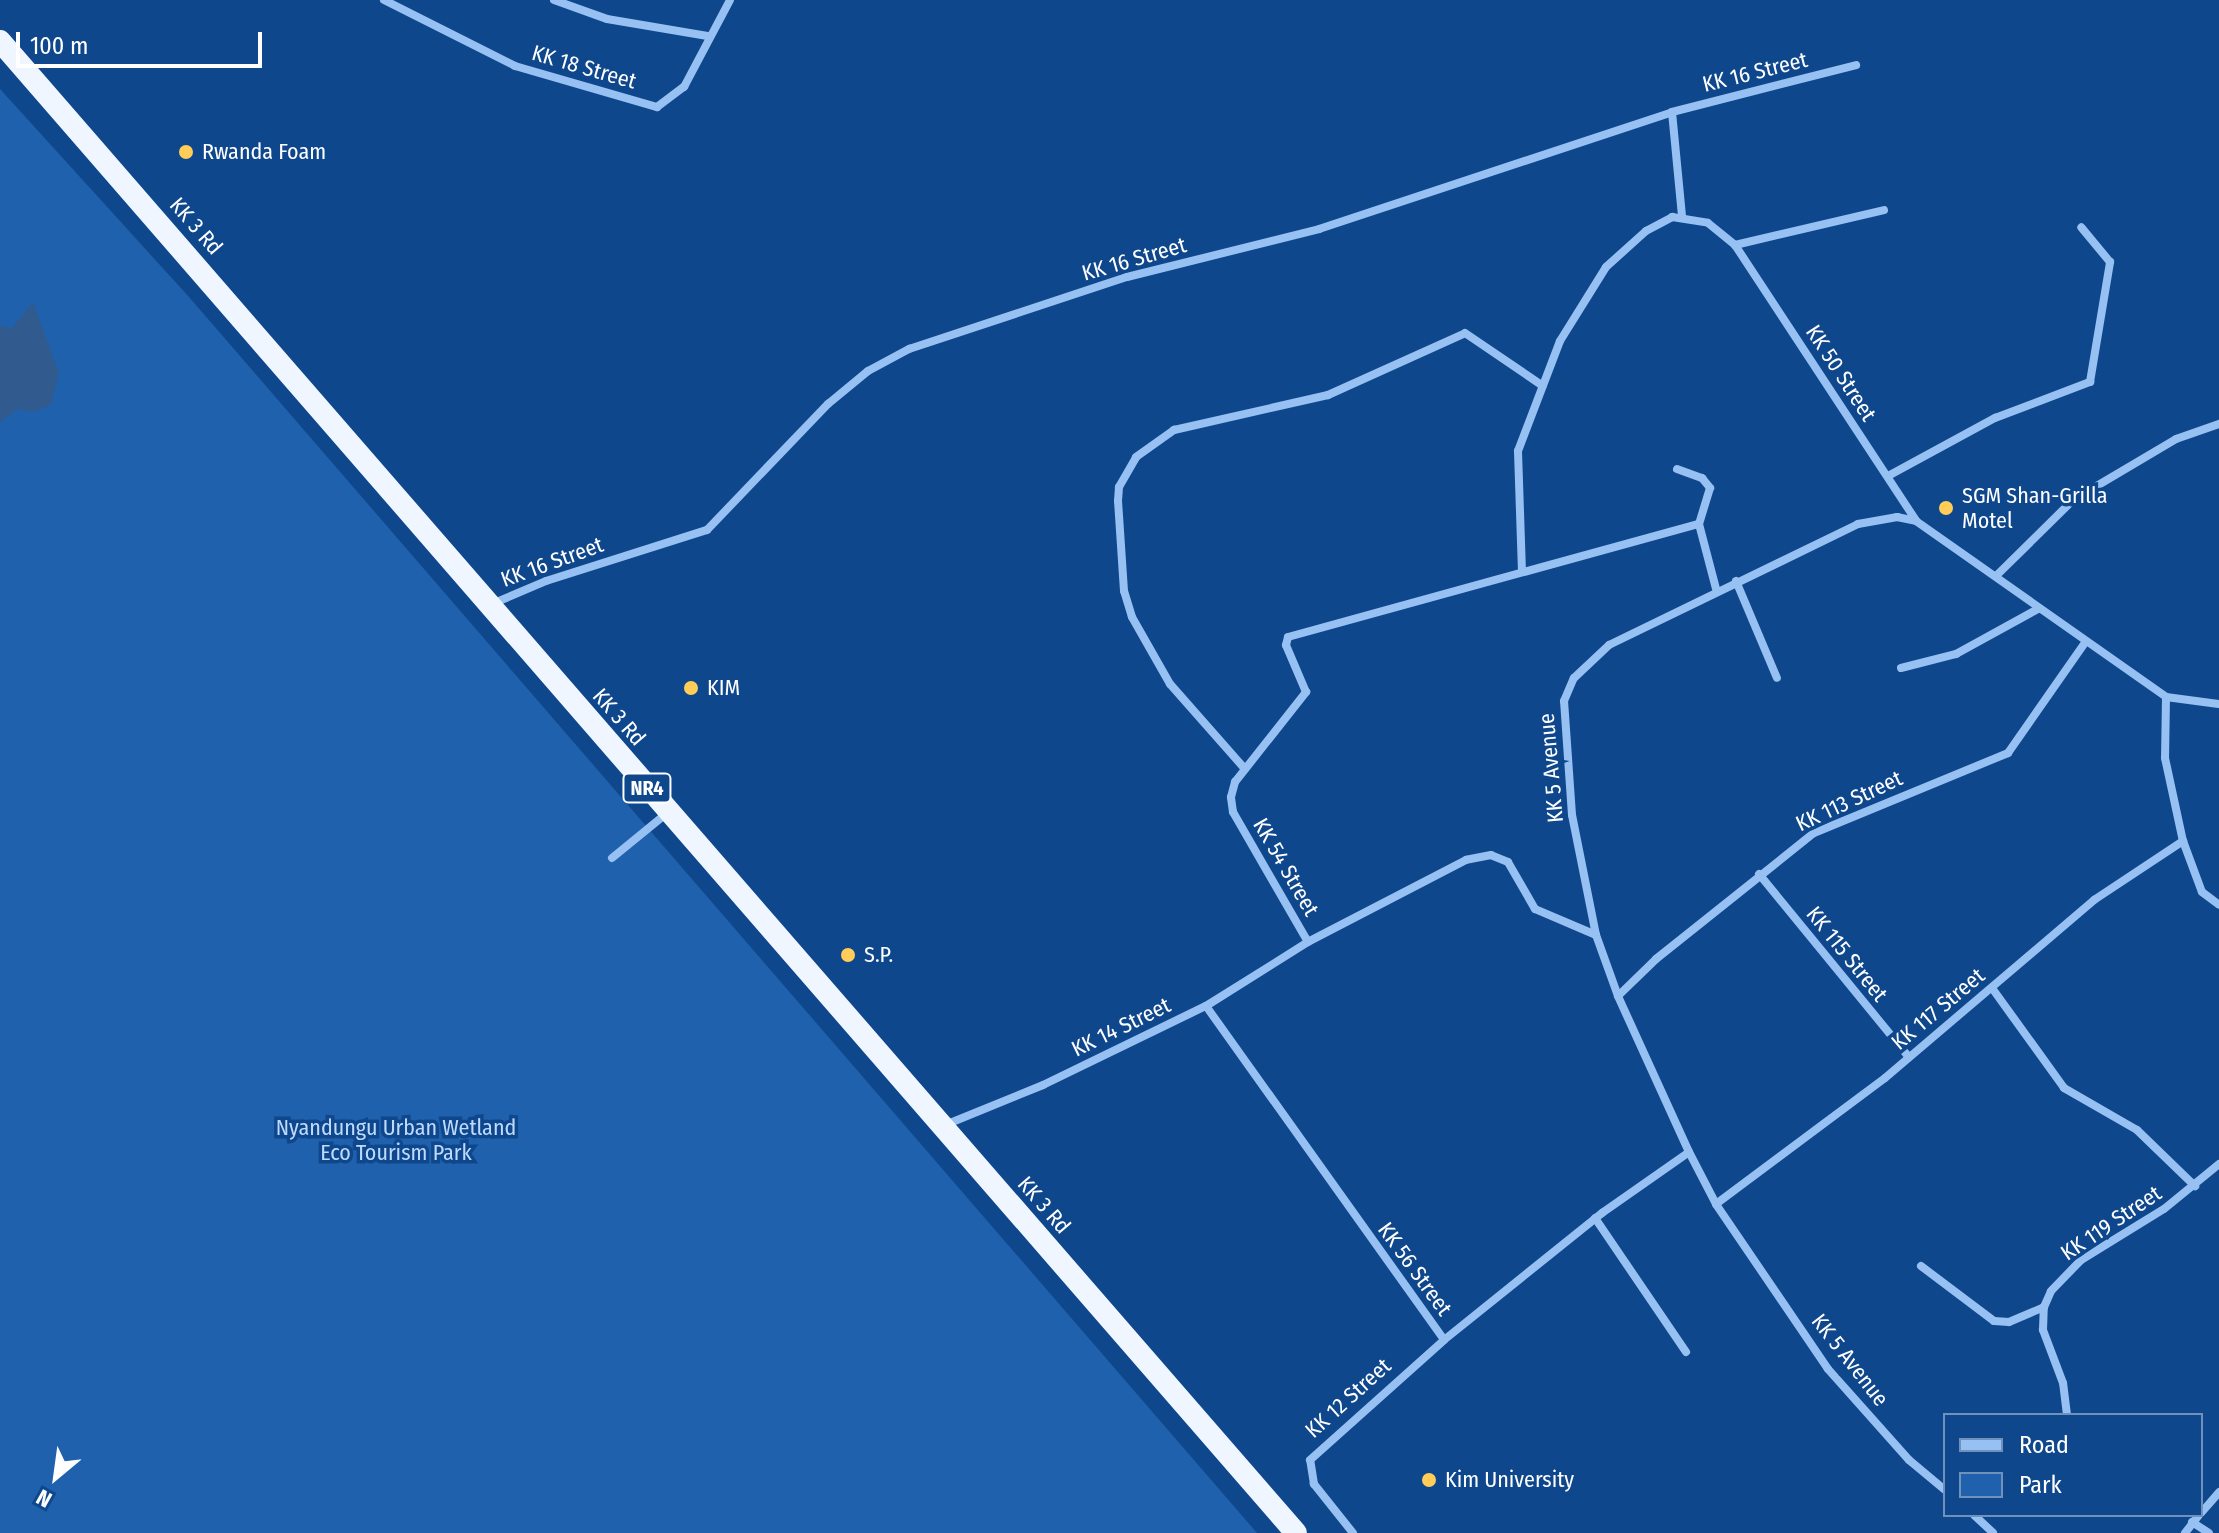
<!DOCTYPE html>
<html>
<head>
<meta charset="utf-8">
<style>
	body { margin:0 }
	#map { position:relative; width:2219px; height:1533px; overflow:hidden; background:#0f478d; font-family:"Fira Sans Condensed",sans-serif }
	div>[style] { position:absolute }
	.green>* { inset:0; background:#2061ad }
	.water>* { inset:0; background:#315b8f }
	.minor>* { height:8px; margin:-4px; padding:0 4px; transform-origin:4px; border-radius:4px; background:#97c1f3 }
	.trunk>* { height:22px; margin:-11px; padding:0 11px; transform-origin:11px; border-radius:11px; background:#f0f6ff }
	.dots>* { width:22px; height:22px; translate:-50% -50%; box-sizing:border-box; border:4px solid #0f478d; border-radius:50% }
	span { translate:-50% -50%; white-space:nowrap; text-align:center; line-height:1.15; -webkit-text-stroke:7px #0f478d; paint-order:stroke }
	.shield-label span { padding:2px 6px; background:#0f478d; border:2px solid; border-radius:6px; -webkit-text-stroke-width:0 }
	.shield-label { font-size:20px; color:#fff; font-weight:700 }
	.street-label { font-size:22px; color:#fff }
	.poi-label { font-size:22px; color:#fff }
	.left { translate:0 -50%; text-align:left }
	.park-label { font-size:22px; color:#bedbfe }
	.legend { position:absolute; left:1943px; top:1413px; width:260px; height:104px; box-sizing:border-box; background:#0f478d; border:2px solid #6f91bb; margin:0; padding:10px 14px; list-style:none; font-size:24px; color:#fff }
	.legend li { display:flex; align-items:center; gap:16px; height:40px }
	.legend b { width:40px; border:2px solid #6f91bb }
	.north { position:absolute; left:16px; top:1437px; width:80px; height:80px; -webkit-text-stroke:6px #0f478d; paint-order:stroke; rotate:209deg; font-size:22px; font-weight:700; line-height:32px; text-align:center; color:#fff }
	.north::after { content:''; display:block; margin:auto; width:28px; height:36px; background:#fff; clip-path:polygon(50% 0,100% 100%,50% 72%,0 100%) }
	.scale { position:absolute; left:16px; top:32px; width:246px; height:36px; box-sizing:border-box; border:4px solid #fff; border-top:0; padding-left:10px; font-size:24px; line-height:28px; white-space:nowrap; color:#fff; -webkit-text-stroke:6px #0f478d; paint-order:stroke }
</style>
</head>
<body>
<div id="map">
	<div class="green">
		<i style="clip-path:polygon(0 89px,189px 297px,1257px 1533px,0 1533px)"></i>
	</div>
	<div class="water">
		<i style="clip-path:polygon(33px 302px,59px 373px,51px 405px,33px 412px,18px 409px,0 422px,0 326px,12px 328px)"></i>
	</div>
	<div class="minor">
		<i style="left:384px;top:0;width:147px;rotate:26.7deg"></i>
		<i style="left:515px;top:66px;width:148px;rotate:16.1deg"></i>
		<i style="left:657px;top:107px;width:34px;rotate:-37deg"></i>
		<i style="left:684px;top:87px;width:98px;rotate:-62.1deg"></i>
		<i style="left:554px;top:0;width:56px;rotate:19.7deg"></i>
		<i style="left:607px;top:19px;width:102px;rotate:9.6deg"></i>
		<i style="left:1672px;top:112px;width:104px;rotate:84.5deg"></i>
		<i style="left:1735px;top:245px;width:153px;rotate:-13.2deg"></i>
		<i style="left:1677px;top:469px;width:27px;rotate:20deg"></i>
		<i style="left:1702px;top:478px;width:13px;rotate:51deg"></i>
		<i style="left:1710px;top:488px;width:38px;rotate:107deg"></i>
		<i style="left:1699px;top:524px;width:67px;rotate:75.3deg"></i>
		<i style="left:1888px;top:476px;width:122px;rotate:-28.5deg"></i>
		<i style="left:1995px;top:418px;width:102px;rotate:-20.8deg"></i>
		<i style="left:2090px;top:382px;width:122px;rotate:-80.5deg"></i>
		<i style="left:2110px;top:262px;width:45px;rotate:-129.6deg"></i>
		<i style="left:1522px;top:572px;width:121px;rotate:-91.9deg"></i>
		<i style="left:1518px;top:451px;width:118px;rotate:-69.1deg"></i>
		<i style="left:1560px;top:341px;width:87px;rotate:-58.1deg"></i>
		<i style="left:1606px;top:267px;width:54px;rotate:-42deg"></i>
		<i style="left:1646px;top:231px;width:30px;rotate:-28deg"></i>
		<i style="left:1672px;top:217px;width:36px;rotate:9deg"></i>
		<i style="left:1708px;top:223px;width:35px;rotate:39deg"></i>
		<i style="left:1735px;top:245px;width:330px;rotate:56.7deg"></i>
		<i style="left:1996px;top:576px;width:108px;rotate:-44.6deg"></i>
		<i style="left:2073px;top:500px;width:120px;rotate:-30.6deg"></i>
		<i style="left:2176px;top:439px;width:46px;rotate:-19.2deg"></i>
		<i style="left:1736px;top:581px;width:105px;rotate:67.1deg"></i>
		<i style="left:492px;top:604px;width:59px;rotate:-23.1deg"></i>
		<i style="left:546px;top:581px;width:169px;rotate:-17.6deg"></i>
		<i style="left:707px;top:530px;width:175px;rotate:-46.2deg"></i>
		<i style="left:828px;top:404px;width:52px;rotate:-39.5deg"></i>
		<i style="left:868px;top:371px;width:47px;rotate:-28.2deg"></i>
		<i style="left:909px;top:349px;width:230px;rotate:-18.3deg"></i>
		<i style="left:1127px;top:277px;width:198px;rotate:-14deg"></i>
		<i style="left:1319px;top:229px;width:372px;rotate:-18.3deg"></i>
		<i style="left:1672px;top:112px;width:190px;rotate:-14.3deg"></i>
		<i style="left:1901px;top:668px;width:57px;rotate:-14.3deg"></i>
		<i style="left:1956px;top:654px;width:94px;rotate:-28.8deg"></i>
		<i style="left:2166px;top:697px;width:61px;rotate:90.9deg"></i>
		<i style="left:2165px;top:758px;width:85px;rotate:77.8deg"></i>
		<i style="left:2183px;top:841px;width:54px;rotate:69.6deg"></i>
		<i style="left:2202px;top:892px;width:21px;rotate:37deg"></i>
		<i style="left:1245px;top:769px;width:113px;rotate:-131.4deg"></i>
		<i style="left:1170px;top:684px;width:77px;rotate:-119.6deg"></i>
		<i style="left:1132px;top:617px;width:27px;rotate:-107deg"></i>
		<i style="left:1124px;top:591px;width:90px;rotate:-93.8deg"></i>
		<i style="left:1118px;top:501px;width:14px;rotate:-86deg"></i>
		<i style="left:1119px;top:487px;width:34px;rotate:-60deg"></i>
		<i style="left:1136px;top:457px;width:47px;rotate:-35.4deg"></i>
		<i style="left:1174px;top:430px;width:158px;rotate:-12.8deg"></i>
		<i style="left:1328px;top:395px;width:150px;rotate:-24.3deg"></i>
		<i style="left:1465px;top:333px;width:94px;rotate:34.2deg"></i>
		<i style="left:612px;top:858px;width:71px;rotate:-39.3deg"></i>
		<i style="left:1759px;top:874px;width:235px;rotate:50.7deg"></i>
		<i style="left:1596px;top:935px;width:66px;rotate:-156.9deg"></i>
		<i style="left:1535px;top:909px;width:54px;rotate:-119.9deg"></i>
		<i style="left:1508px;top:862px;width:18px;rotate:-158deg"></i>
		<i style="left:1491px;top:855px;width:25px;rotate:169deg"></i>
		<i style="left:1466px;top:860px;width:178px;rotate:152.6deg"></i>
		<i style="left:1308px;top:942px;width:150px;rotate:-120deg"></i>
		<i style="left:1233px;top:812px;width:15px;rotate:-98deg"></i>
		<i style="left:1231px;top:797px;width:16px;rotate:-75deg"></i>
		<i style="left:1235px;top:782px;width:115px;rotate:-51.7deg"></i>
		<i style="left:1306px;top:692px;width:51px;rotate:-113.1deg"></i>
		<i style="left:1286px;top:645px;width:8px;rotate:-76deg"></i>
		<i style="left:1288px;top:637px;width:426px;rotate:-15.4deg"></i>
		<i style="left:1992px;top:988px;width:123px;rotate:54.2deg"></i>
		<i style="left:2064px;top:1088px;width:84px;rotate:29.9deg"></i>
		<i style="left:2137px;top:1130px;width:81px;rotate:44deg"></i>
		<i style="left:1618px;top:996px;width:53px;rotate:-44.2deg"></i>
		<i style="left:1656px;top:959px;width:202px;rotate:-38.6deg"></i>
		<i style="left:1814px;top:833px;width:210px;rotate:-22.4deg"></i>
		<i style="left:2008px;top:753px;width:136px;rotate:-55.1deg"></i>
		<i style="left:1206px;top:1006px;width:410px;rotate:54.5deg"></i>
		<i style="left:1444px;top:1340px;width:203px;rotate:-38.8deg"></i>
		<i style="left:1602px;top:1213px;width:106px;rotate:-35deg"></i>
		<i style="left:945px;top:1125px;width:106px;rotate:-22.2deg"></i>
		<i style="left:1043px;top:1085px;width:181px;rotate:-25.9deg"></i>
		<i style="left:1206px;top:1006px;width:120px;rotate:-32.1deg"></i>
		<i style="left:1716px;top:1204px;width:211px;rotate:-36.7deg"></i>
		<i style="left:1885px;top:1078px;width:275px;rotate:-40.4deg"></i>
		<i style="left:2094px;top:900px;width:107px;rotate:-33.5deg"></i>
		<i style="left:1595px;top:1218px;width:162px;rotate:55.8deg"></i>
		<i style="left:1921px;top:1266px;width:91px;rotate:37deg"></i>
		<i style="left:1994px;top:1321px;width:15px;rotate:4deg"></i>
		<i style="left:2009px;top:1322px;width:38px;rotate:-23deg"></i>
		<i style="left:2067px;top:1415px;width:32px;rotate:-97deg"></i>
		<i style="left:2063px;top:1383px;width:57px;rotate:-110.7deg"></i>
		<i style="left:2043px;top:1330px;width:23px;rotate:-88deg"></i>
		<i style="left:2044px;top:1307px;width:17px;rotate:-66deg"></i>
		<i style="left:2051px;top:1291px;width:43px;rotate:-45.9deg"></i>
		<i style="left:2081px;top:1260px;width:97px;rotate:-31.6deg"></i>
		<i style="left:2164px;top:1209px;width:71px;rotate:-39.3deg"></i>
		<i style="left:1945px;top:1490px;width:47px;rotate:-140.2deg"></i>
		<i style="left:1909px;top:1460px;width:122px;rotate:-131.7deg"></i>
		<i style="left:1828px;top:1369px;width:199px;rotate:-124.2deg"></i>
		<i style="left:1716px;top:1204px;width:59px;rotate:-117.4deg"></i>
		<i style="left:1689px;top:1152px;width:171px;rotate:-114.5deg"></i>
		<i style="left:1618px;top:996px;width:65px;rotate:-109.8deg"></i>
		<i style="left:1596px;top:935px;width:122px;rotate:-101.3deg"></i>
		<i style="left:1572px;top:815px;width:114px;rotate:-94deg"></i>
		<i style="left:1564px;top:701px;width:25px;rotate:-67deg"></i>
		<i style="left:1574px;top:678px;width:48px;rotate:-43.3deg"></i>
		<i style="left:1609px;top:645px;width:277px;rotate:-25.9deg"></i>
		<i style="left:1858px;top:524px;width:40px;rotate:-10deg"></i>
		<i style="left:1897px;top:517px;width:19px;rotate:12deg"></i>
		<i style="left:1916px;top:521px;width:306px;rotate:35.1deg"></i>
		<i style="left:2166px;top:697px;width:53px;rotate:7.5deg"></i>
		<i style="left:2201px;top:1513px;width:28px;rotate:-49deg"></i>
		<i style="left:1974px;top:1515px;width:26px;rotate:43deg"></i>
		<i style="left:2192px;top:1522px;width:20px;rotate:33deg"></i>
		<i style="left:1353px;top:1533px;width:63px;rotate:-128.5deg"></i>
		<i style="left:1314px;top:1484px;width:24px;rotate:-99deg"></i>
		<i style="left:1310px;top:1460px;width:180px;rotate:-41.8deg"></i>
		<i style="left:2185px;top:1533px;width:23px;rotate:-52deg"></i>
	</div>
	<div class="trunk">
		<i style="left:0;top:41px;width:1976px;rotate:49.02deg"></i>
	</div>
	<div class="dots">
		<i style="left:186px;top:152px;background:#ffcd58"></i>
		<i style="left:1946px;top:508px;background:#ffcd58"></i>
		<i style="left:691px;top:688px;background:#ffcd58"></i>
		<i style="left:848px;top:955px;background:#ffcd58"></i>
		<i style="left:1429px;top:1480px;background:#ffcd58"></i>
	</div>
	<div class="shield-label">
		<span style="left:647px;top:788px">NR4</span>
	</div>
	<div class="street-label">
		<span style="left:584px;top:67px;rotate:16deg">KK 18 Street</span>
		<span style="left:1755px;top:72px;rotate:-14deg">KK 16 Street</span>
		<span style="left:196px;top:226px;rotate:49deg">KK 3 Rd</span>
		<span style="left:1134px;top:259px;rotate:-16deg">KK 16 Street</span>
		<span style="left:1841px;top:373px;rotate:57deg">KK 50 Street</span>
		<span style="left:552px;top:562px;rotate:-20deg">KK 16 Street</span>
		<span style="left:619px;top:717px;rotate:49deg">KK 3 Rd</span>
		<span style="left:1551px;top:768px;rotate:-95deg">KK 5 Avenue</span>
		<span style="left:1849px;top:801px;rotate:-25deg">KK 113 Street</span>
		<span style="left:1286px;top:867px;rotate:60deg">KK 54 Street</span>
		<span style="left:1847px;top:954px;rotate:51deg">KK 115 Street</span>
		<span style="left:1938px;top:1009px;rotate:-40deg">KK 117 Street</span>
		<span style="left:1121px;top:1027px;rotate:-26deg">KK 14 Street</span>
		<span style="left:1044px;top:1205px;rotate:49deg">KK 3 Rd</span>
		<span style="left:2111px;top:1223px;rotate:-34deg">KK 119 Street</span>
		<span style="left:1415px;top:1269px;rotate:54deg">KK 56 Street</span>
		<span style="left:1850px;top:1360px;rotate:52deg">KK 5 Avenue</span>
		<span style="left:1348px;top:1398px;rotate:-42deg">KK 12 Street</span>
	</div>
	<div class="poi-label">
		<span class="left" style="left:202px;top:152px">Rwanda Foam</span>
		<span class="left" style="left:1962px;top:508px">SGM Shan-Grilla<br>Motel</span>
		<span class="left" style="left:707px;top:688px">KIM</span>
		<span class="left" style="left:864px;top:955px">S.P.</span>
		<span class="left" style="left:1445px;top:1480px">Kim University</span>
	</div>
	<div class="park-label">
		<span style="left:396px;top:1140px">Nyandungu Urban Wetland<br>Eco Tourism Park</span>
	</div>
	<ul class="legend">
	<li><b style="height:10px;background:#97c1f3"></b>Road</li>
	<li><b style="height:22px;background:#2061ad"></b>Park</li>
	</ul>
	<div class="north">N</div>
	<div class="scale">100 m</div>
</div>
</body>
</html>
